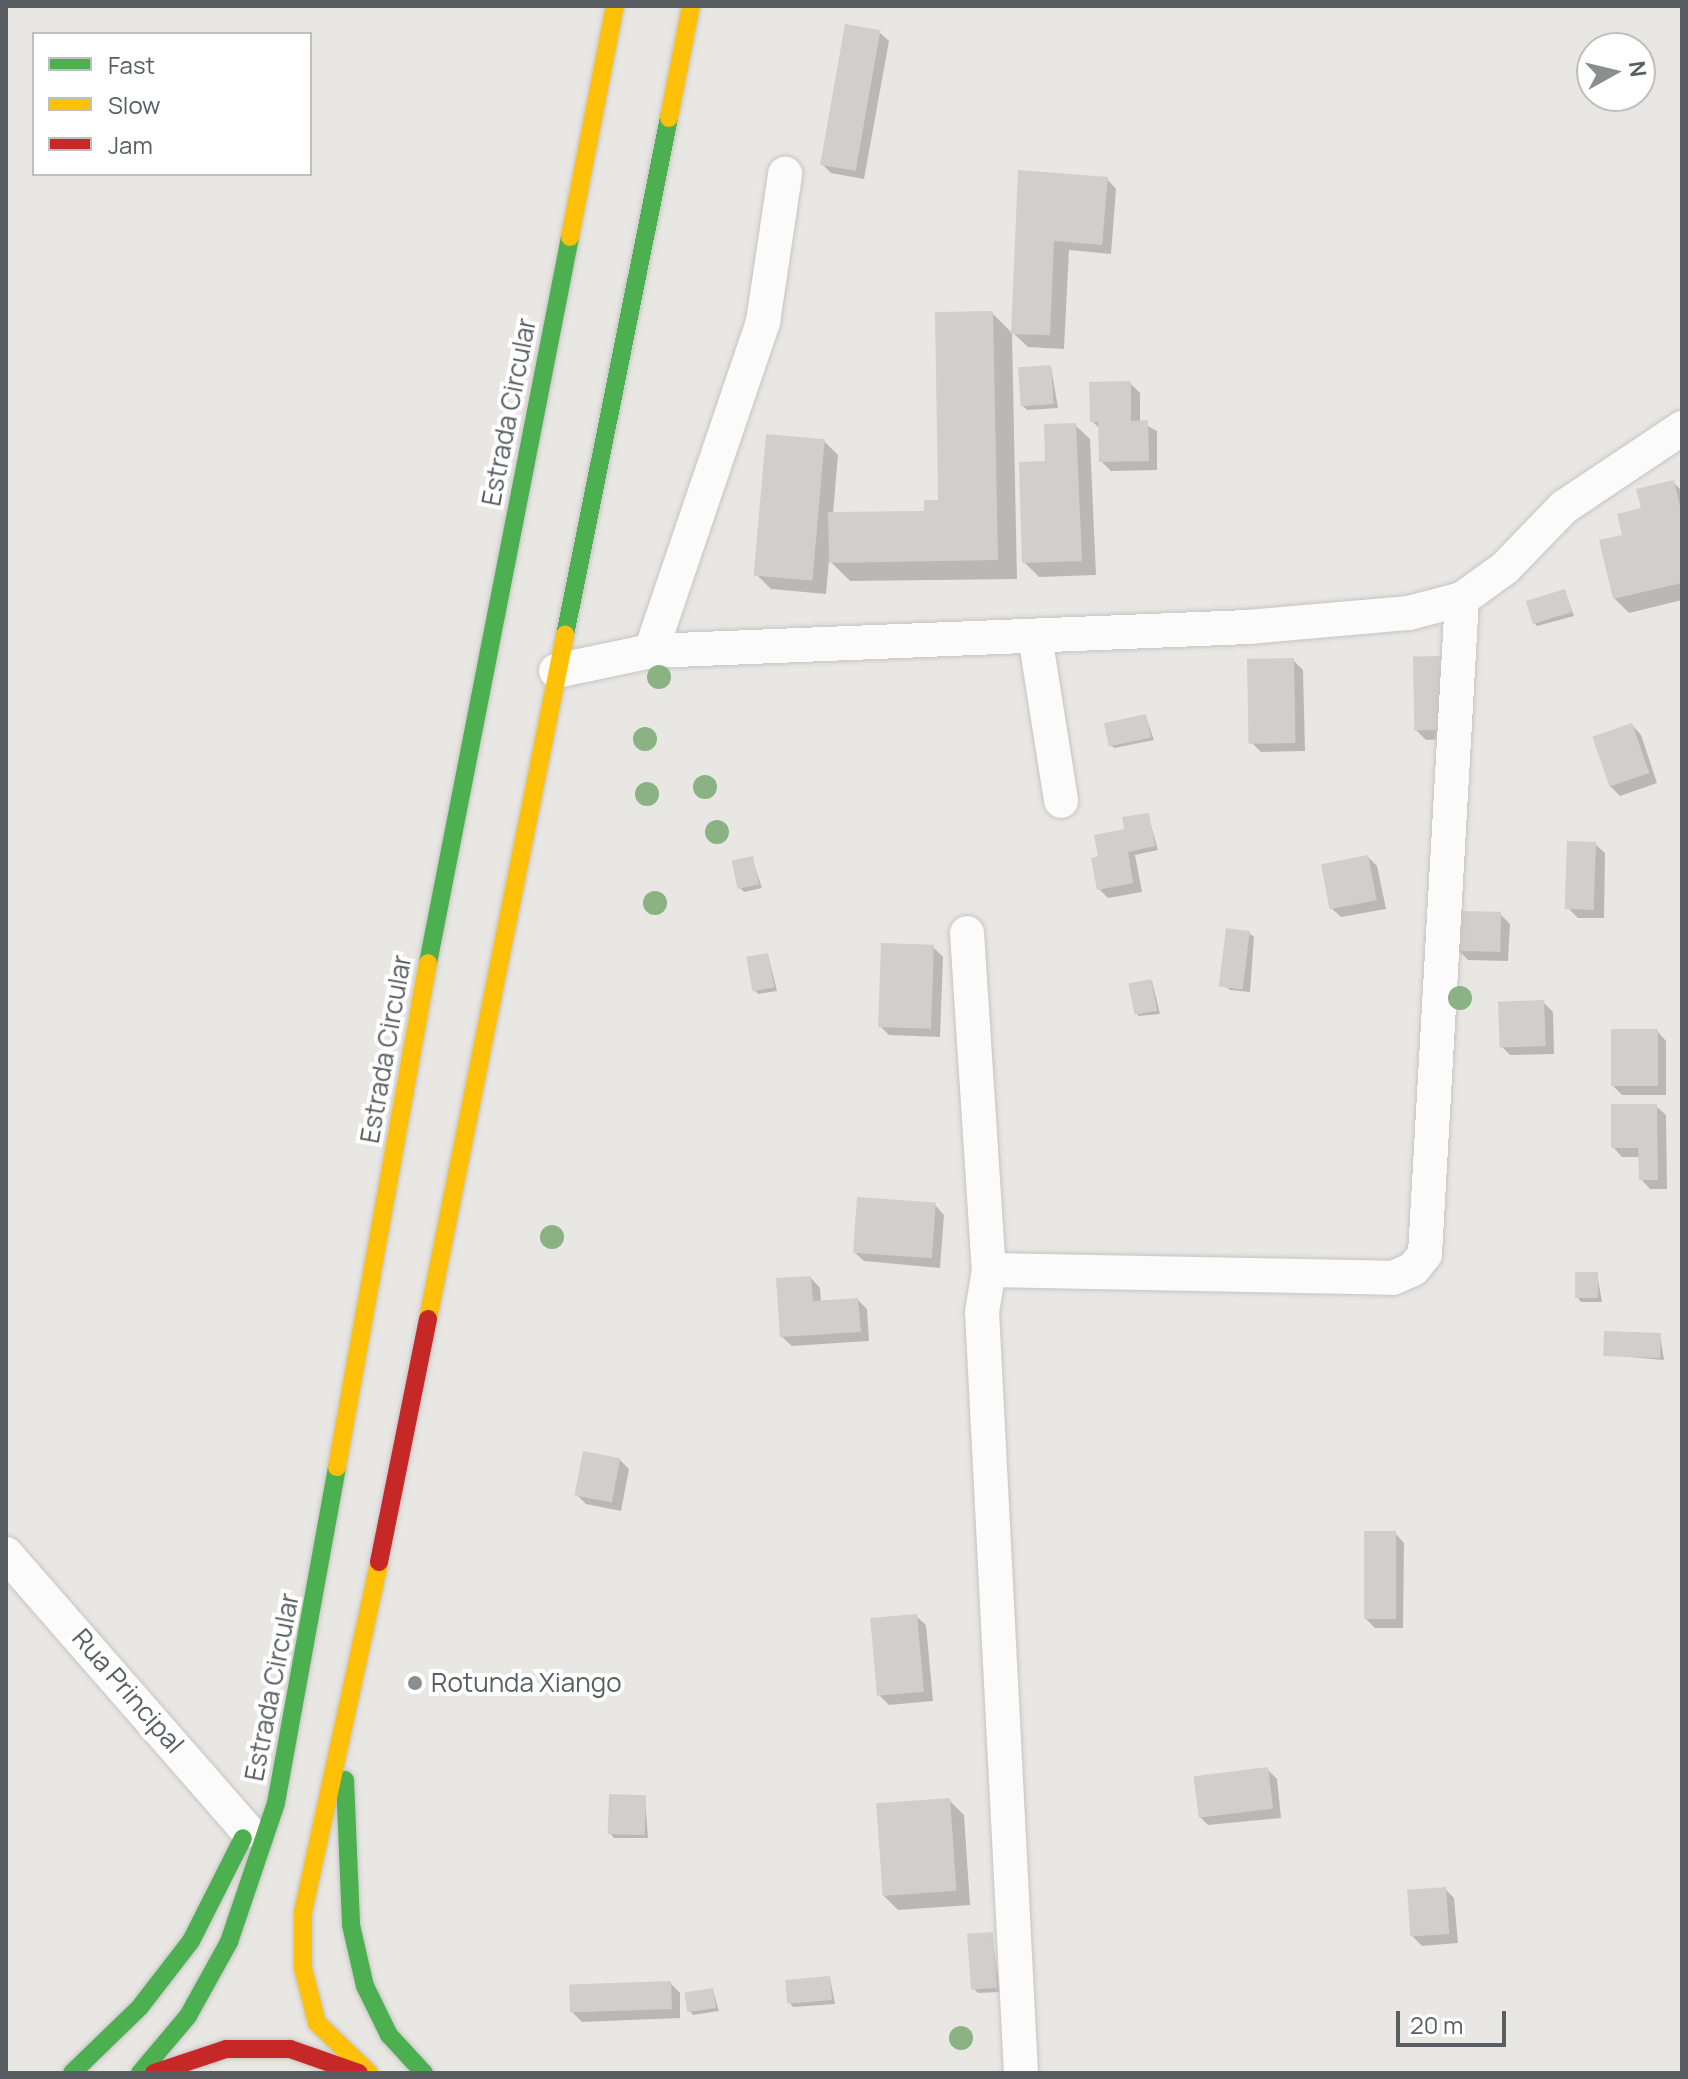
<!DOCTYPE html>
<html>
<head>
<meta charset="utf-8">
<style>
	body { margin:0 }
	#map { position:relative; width:1688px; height:2079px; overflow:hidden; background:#e9e7e3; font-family:Manrope,sans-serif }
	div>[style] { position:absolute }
	.shadow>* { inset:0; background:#0003 }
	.building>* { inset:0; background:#d1cfcd; transform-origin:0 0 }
	.roads { filter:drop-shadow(0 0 2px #c5c5c4) drop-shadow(0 0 2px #c5c5c4) }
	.street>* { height:34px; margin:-17px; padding:0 17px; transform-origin:17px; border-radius:17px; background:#fcfbfb }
	.fast>* { height:18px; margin:-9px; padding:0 9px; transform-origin:9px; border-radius:9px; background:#4caf50 }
	.slow>* { height:18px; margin:-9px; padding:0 9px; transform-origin:9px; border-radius:9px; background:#ffc107 }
	.jam>* { height:18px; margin:-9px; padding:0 9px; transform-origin:9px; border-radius:9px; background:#c62828 }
	.trees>* { width:24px; height:24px; margin:-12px; border-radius:50%; background:#8ab283 }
	.dots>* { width:22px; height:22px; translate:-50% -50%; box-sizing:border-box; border:4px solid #fff; border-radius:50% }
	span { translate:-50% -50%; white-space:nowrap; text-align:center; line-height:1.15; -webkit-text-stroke:8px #fff; paint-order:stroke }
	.street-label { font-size:26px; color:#595e62 }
	.poi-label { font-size:26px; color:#595e62 }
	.left { translate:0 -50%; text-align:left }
	.frame { position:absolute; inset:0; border:8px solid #595e62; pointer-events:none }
	.legend { position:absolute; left:32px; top:32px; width:280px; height:144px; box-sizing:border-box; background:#fff; border:2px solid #bdbfc0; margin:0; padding:10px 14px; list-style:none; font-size:24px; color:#595e62 }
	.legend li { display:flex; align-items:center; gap:16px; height:40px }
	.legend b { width:40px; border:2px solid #bdbfc0 }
	.north { position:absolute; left:1576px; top:32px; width:80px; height:80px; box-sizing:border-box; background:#fff; border:2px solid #bdbfc0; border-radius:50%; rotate:82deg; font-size:22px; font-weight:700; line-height:32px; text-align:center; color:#595e62 }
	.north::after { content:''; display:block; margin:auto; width:28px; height:36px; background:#8b8e8f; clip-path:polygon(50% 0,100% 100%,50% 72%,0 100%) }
	.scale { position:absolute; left:1396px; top:2011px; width:110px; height:36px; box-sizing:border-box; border:4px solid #595e62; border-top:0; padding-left:10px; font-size:24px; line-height:28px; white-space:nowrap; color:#595e62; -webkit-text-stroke:6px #fff; paint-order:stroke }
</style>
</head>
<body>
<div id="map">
	<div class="shadow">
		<i style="clip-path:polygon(879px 32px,889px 41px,864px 179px,831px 173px,822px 164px)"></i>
		<i style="clip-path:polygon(1020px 173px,1107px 179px,1116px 189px,1111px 254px,1069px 250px,1064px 349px,1028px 347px,1013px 333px)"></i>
		<i style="clip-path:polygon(992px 313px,1012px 333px,1017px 579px,850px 581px,829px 560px,826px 594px,771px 589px,757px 575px,824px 441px,838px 455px,833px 514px,926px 513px,940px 502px)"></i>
		<i style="clip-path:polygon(1051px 367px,1058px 408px,1027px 410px,1023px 406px)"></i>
		<i style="clip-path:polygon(1130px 383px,1140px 393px,1140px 422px,1157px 431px,1157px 470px,1111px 471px,1101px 461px,1101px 430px,1092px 421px)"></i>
		<i style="clip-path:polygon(1075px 425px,1090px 439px,1096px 575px,1039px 577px,1024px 562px,1048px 463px)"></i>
		<i style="clip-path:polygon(1673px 482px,1682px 491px,1682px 600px,1629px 613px,1614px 598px,1624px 537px,1643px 510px)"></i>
		<i style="clip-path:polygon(1565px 591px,1574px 616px,1537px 626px,1533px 622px)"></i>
		<i style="clip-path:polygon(1440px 659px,1450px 668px,1451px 739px,1426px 740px,1416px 730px)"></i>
		<i style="clip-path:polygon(1293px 660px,1303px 670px,1305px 751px,1261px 752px,1252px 743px)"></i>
		<i style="clip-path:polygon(1146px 717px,1154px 740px,1114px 748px,1110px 744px)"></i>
		<i style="clip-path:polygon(1632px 725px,1641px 735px,1657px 783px,1620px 796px,1610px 786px)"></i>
		<i style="clip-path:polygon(1148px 815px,1158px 850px,1135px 855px,1142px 892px,1108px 898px,1099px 889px,1100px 858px)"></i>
		<i style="clip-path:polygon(1595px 844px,1605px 853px,1604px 918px,1578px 918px,1568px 908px)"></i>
		<i style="clip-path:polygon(1368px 857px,1377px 866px,1386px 909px,1341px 917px,1331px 908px)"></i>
		<i style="clip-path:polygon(752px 858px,762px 888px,744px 892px,740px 888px)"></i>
		<i style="clip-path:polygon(1500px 914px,1510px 924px,1508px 961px,1468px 960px,1458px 950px)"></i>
		<i style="clip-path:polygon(1249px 933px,1254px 937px,1250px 992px,1230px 990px,1225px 986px)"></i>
		<i style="clip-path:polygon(933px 947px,943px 957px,940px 1037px,889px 1035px,880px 1026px)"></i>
		<i style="clip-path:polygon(768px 955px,777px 991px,758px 994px,754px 990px)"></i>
		<i style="clip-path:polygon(1152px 981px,1160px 1014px,1138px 1016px,1130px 984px)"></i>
		<i style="clip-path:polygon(1543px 1002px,1553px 1012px,1554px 1054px,1510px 1055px,1501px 1046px)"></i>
		<i style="clip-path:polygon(1657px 1031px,1666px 1041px,1666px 1095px,1622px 1095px,1612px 1085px)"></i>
		<i style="clip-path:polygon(1656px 1106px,1666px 1115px,1667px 1189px,1650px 1189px,1641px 1179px,1640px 1157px,1622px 1157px,1613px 1147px)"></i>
		<i style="clip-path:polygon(935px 1205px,944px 1215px,940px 1268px,864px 1261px,854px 1252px)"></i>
		<i style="clip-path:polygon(1597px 1274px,1602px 1302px,1581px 1302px,1577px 1297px)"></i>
		<i style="clip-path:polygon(811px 1278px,820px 1288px,821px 1302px,858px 1300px,867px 1309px,869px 1341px,792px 1346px,782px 1337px)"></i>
		<i style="clip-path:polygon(1660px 1335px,1664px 1360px,1605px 1355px)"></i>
		<i style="clip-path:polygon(620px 1460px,629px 1469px,621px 1511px,586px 1504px,576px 1494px)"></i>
		<i style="clip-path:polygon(1395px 1533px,1404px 1543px,1403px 1628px,1375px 1628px,1365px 1618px)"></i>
		<i style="clip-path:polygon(916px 1616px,926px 1625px,933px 1701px,889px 1705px,880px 1696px)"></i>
		<i style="clip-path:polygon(1267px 1769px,1277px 1779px,1281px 1818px,1208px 1825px,1199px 1816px)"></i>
		<i style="clip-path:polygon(645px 1797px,648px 1838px,614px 1838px,610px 1833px)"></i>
		<i style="clip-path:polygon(949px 1800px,964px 1815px,970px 1905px,898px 1910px,883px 1895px)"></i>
		<i style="clip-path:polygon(1445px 1889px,1454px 1898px,1458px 1943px,1422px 1946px,1412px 1936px)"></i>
		<i style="clip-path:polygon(992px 1934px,1000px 1992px,978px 1993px,974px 1989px)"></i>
		<i style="clip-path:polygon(830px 1978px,835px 2004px,793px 2007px,789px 2002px)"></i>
		<i style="clip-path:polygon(670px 1983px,680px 1993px,680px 2018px,582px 2022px,572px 2012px)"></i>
		<i style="clip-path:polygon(713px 1990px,719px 2011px,693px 2015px,689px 2010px)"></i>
	</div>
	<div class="building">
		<i style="left:845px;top:24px;width:36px;height:143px;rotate:10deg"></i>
		<i style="clip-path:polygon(1018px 170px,1108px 177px,1102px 245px,1054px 241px,1050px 335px,1011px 334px)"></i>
		<i style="clip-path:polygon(993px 311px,998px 560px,829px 563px,828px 512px,924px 511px,924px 500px,938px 500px,935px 312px)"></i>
		<i style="left:1051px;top:365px;width:39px;height:33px;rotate:86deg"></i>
		<i style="clip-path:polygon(1131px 381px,1131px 421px,1148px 420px,1149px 461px,1099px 462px,1098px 422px,1090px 422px,1089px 382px)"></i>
		<i style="clip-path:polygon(1076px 423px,1082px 561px,1022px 563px,1019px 462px,1045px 461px,1044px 424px)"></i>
		<i style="left:766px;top:434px;width:59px;height:142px;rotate:5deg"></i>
		<i style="clip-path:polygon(1674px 480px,1682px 515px,1682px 583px,1613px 599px,1599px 540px,1622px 535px,1617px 514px,1641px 508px,1636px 489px)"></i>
		<i style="left:1565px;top:589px;width:24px;height:41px;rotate:73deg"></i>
		<i style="left:1441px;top:656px;width:74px;height:28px;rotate:89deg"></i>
		<i style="left:1294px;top:658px;width:85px;height:47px;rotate:89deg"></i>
		<i style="left:1146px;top:714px;width:24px;height:43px;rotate:78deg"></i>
		<i style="left:1632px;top:723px;width:53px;height:42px;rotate:71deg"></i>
		<i style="clip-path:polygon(1149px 813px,1155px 846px,1128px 852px,1133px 883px,1097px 890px,1091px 858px,1098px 856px,1094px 835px,1124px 829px,1122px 817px)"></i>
		<i style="left:1567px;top:841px;width:29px;height:68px;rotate:2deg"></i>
		<i style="left:1368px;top:855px;width:46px;height:48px;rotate:79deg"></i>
		<i style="left:753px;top:856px;width:29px;height:22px;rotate:78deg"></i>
		<i style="left:1457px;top:911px;width:44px;height:40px;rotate:1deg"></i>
		<i style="left:1226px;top:928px;width:24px;height:59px;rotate:7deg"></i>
		<i style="left:881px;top:943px;width:53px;height:84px;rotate:2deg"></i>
		<i style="left:768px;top:953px;width:35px;height:22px;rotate:80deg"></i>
		<i style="left:1151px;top:979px;width:32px;height:23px;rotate:79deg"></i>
		<i style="left:1544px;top:1000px;width:46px;height:46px;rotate:88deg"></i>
		<i style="left:1611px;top:1029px;width:47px;height:57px"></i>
		<i style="clip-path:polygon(1611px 1104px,1657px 1104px,1658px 1180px,1639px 1180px,1638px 1148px,1611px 1148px)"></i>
		<i style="left:857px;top:1197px;width:79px;height:56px;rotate:4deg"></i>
		<i style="left:1575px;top:1272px;width:23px;height:26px"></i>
		<i style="clip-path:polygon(811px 1276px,813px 1301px,858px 1298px,861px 1332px,780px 1337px,776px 1278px)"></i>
		<i style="left:1604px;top:1331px;width:57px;height:25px;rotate:2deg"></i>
		<i style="left:583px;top:1451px;width:38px;height:45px;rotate:11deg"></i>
		<i style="left:1364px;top:1531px;width:32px;height:88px"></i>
		<i style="left:917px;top:1614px;width:78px;height:47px;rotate:85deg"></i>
		<i style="left:1268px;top:1767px;width:42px;height:75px;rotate:83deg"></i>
		<i style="left:609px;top:1794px;width:37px;height:40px;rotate:2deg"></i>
		<i style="left:950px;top:1798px;width:93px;height:74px;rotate:86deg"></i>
		<i style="left:1446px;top:1887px;width:47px;height:39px;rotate:86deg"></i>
		<i style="left:993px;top:1932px;width:56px;height:26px;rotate:86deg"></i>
		<i style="left:830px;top:1976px;width:24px;height:45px;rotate:85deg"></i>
		<i style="left:671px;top:1981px;width:28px;height:102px;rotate:88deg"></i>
		<i style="left:713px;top:1988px;width:20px;height:29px;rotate:81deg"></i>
	</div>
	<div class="roads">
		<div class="street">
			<i style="left:1035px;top:636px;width:167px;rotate:81deg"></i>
			<i style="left:651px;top:651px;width:348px;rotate:-71.2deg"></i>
			<i style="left:763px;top:322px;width:150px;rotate:-81.5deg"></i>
			<i style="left:556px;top:671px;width:97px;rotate:-11.9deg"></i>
			<i style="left:651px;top:651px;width:597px;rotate:-2.3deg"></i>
			<i style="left:1248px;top:627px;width:162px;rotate:-5deg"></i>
			<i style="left:1409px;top:613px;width:55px;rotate:-14.8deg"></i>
			<i style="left:1462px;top:599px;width:53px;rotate:-35.8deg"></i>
			<i style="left:1505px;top:568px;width:85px;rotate:-46deg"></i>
			<i style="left:1564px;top:507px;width:142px;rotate:-33.8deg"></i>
			<i style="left:967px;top:933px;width:338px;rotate:86.3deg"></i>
			<i style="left:6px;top:1554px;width:366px;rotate:48.9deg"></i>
			<i style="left:1021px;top:2073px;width:762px;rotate:-92.93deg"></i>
			<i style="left:982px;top:1312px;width:43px;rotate:-80.5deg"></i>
			<i style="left:989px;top:1270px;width:404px;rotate:1.1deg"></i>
			<i style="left:1393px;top:1278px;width:22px;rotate:-24deg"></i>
			<i style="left:1413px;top:1269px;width:19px;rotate:-51deg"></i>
			<i style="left:1425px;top:1254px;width:656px;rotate:-86.77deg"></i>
		</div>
		<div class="fast">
			<i style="left:565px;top:635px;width:527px;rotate:-78.63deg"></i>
			<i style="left:428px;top:963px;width:740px;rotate:-78.93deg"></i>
			<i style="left:345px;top:1780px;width:145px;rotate:87.6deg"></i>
			<i style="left:351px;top:1925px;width:63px;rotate:77.1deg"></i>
			<i style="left:365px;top:1986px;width:55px;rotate:63.9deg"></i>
			<i style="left:389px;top:2035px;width:52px;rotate:47.4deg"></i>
			<i style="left:72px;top:2073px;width:95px;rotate:-44.1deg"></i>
			<i style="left:140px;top:2007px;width:83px;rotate:-52.3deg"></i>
			<i style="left:191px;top:1941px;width:115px;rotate:-63.2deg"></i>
			<i style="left:140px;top:2073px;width:75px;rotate:-49.9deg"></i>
			<i style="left:188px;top:2016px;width:85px;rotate:-61deg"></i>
			<i style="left:229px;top:1942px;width:147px;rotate:-71.3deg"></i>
			<i style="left:276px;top:1803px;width:341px;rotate:-79.7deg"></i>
		</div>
		<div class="slow">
			<i style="left:669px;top:118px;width:114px;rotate:-78.9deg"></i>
			<i style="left:570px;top:237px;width:235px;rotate:-79deg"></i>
			<i style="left:428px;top:1319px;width:698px;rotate:-78.67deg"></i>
			<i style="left:337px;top:1467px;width:512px;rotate:-79.77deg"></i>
			<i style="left:369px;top:2073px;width:72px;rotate:-136.1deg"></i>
			<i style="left:317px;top:2023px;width:57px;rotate:-104.3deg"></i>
			<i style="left:303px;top:1968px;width:56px;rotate:-90deg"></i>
			<i style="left:303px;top:1912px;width:358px;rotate:-77.7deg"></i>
		</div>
		<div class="jam">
			<i style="left:379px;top:1562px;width:248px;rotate:-78.6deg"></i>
			<i style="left:154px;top:2073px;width:76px;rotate:-18.4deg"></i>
			<i style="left:226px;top:2049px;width:64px"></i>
			<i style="left:290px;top:2049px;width:73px;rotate:19.2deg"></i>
		</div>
	</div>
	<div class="trees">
		<i style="left:659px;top:677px"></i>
		<i style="left:645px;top:739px"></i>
		<i style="left:705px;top:787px"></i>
		<i style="left:647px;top:794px"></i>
		<i style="left:717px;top:832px"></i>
		<i style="left:655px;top:903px"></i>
		<i style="left:1460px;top:998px"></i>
		<i style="left:552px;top:1237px"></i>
		<i style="left:961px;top:2038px"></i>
	</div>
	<div class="dots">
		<i style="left:415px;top:1683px;background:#8b8e8f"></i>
	</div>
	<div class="street-label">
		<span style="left:509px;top:412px;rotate:-79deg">Estrada Circular</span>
		<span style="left:386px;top:1049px;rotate:-80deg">Estrada Circular</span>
		<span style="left:272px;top:1687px;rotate:-79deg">Estrada Circular</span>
		<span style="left:128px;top:1691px;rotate:49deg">Rua Principal</span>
	</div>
	<div class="poi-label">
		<span class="left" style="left:431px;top:1683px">Rotunda Xiango</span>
	</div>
	<div class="frame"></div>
	<ul class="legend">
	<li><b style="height:10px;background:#4caf50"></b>Fast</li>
	<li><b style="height:10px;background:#ffc107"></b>Slow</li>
	<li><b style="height:10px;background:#c62828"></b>Jam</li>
	</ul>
	<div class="north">N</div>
	<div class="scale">20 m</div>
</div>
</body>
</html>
